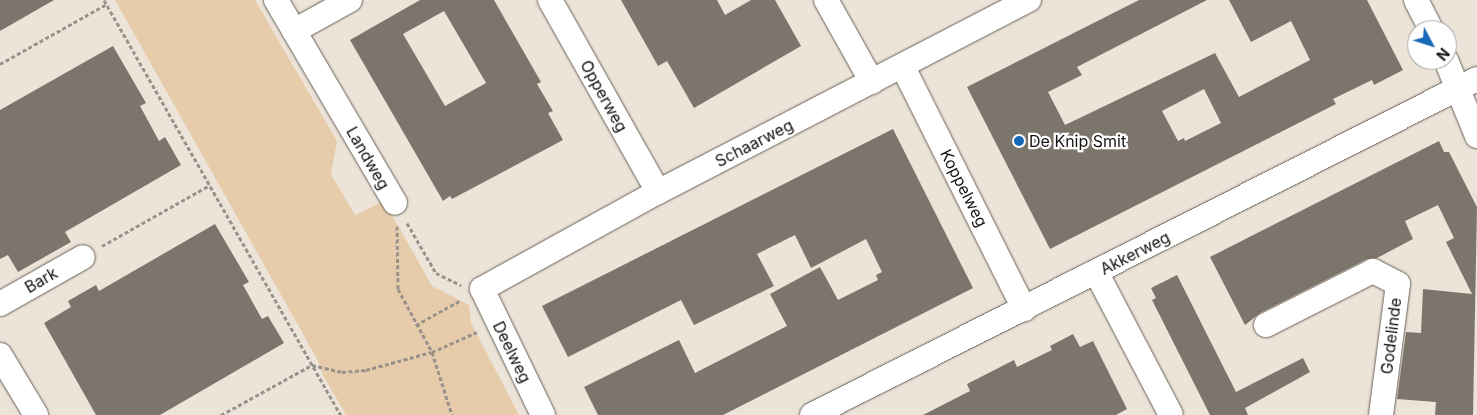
<!DOCTYPE html>
<html>
<head>
<meta charset="utf-8">
<style>
	body { margin:0 }
	#map { position:relative; width:1477px; height:415px; overflow:hidden; background:#ede4d9; font-family:Inter,sans-serif }
	div>[style] { position:absolute }
	.green>* { inset:0; background:#e7ccac }
	.building>* { inset:0; background:#7c756b }
	.path>* { height:3px; margin-top:-1.5px; transform-origin:0; background:repeating-linear-gradient(90deg,#99928a 0 4px,transparent 0 6.5px) }
	.roads { filter:drop-shadow(0 0 1px #696158) drop-shadow(0 0 1px #696158) }
	.minor>* { height:24px; margin:-12px; padding:0 12px; transform-origin:12px; border-radius:12px; background:#fff }
	.dots>* { width:14px; height:14px; translate:-50% -50%; box-sizing:border-box; border:2px solid #fff; border-radius:50% }
	span { translate:-50% -50%; white-space:nowrap; text-align:center; line-height:1.15; -webkit-text-stroke:4.5px #fff; paint-order:stroke }
	.street-label { font-size:16px; color:#161310 }
	.poi-label { font-size:16px; color:#161310 }
	.left { translate:0 -50%; text-align:left }
	.north { position:absolute; left:1407px; top:20px; width:50px; height:50px; box-sizing:border-box; background:#fff; border:1px solid #a2a19f; border-radius:50%; rotate:130deg; font-size:14px; font-weight:700; line-height:20px; text-align:center; color:#161310 }
	.north::after { content:''; display:block; margin:auto; width:18px; height:22px; background:#1768b6; clip-path:polygon(50% 0,100% 100%,50% 72%,0 100%) }
</style>
</head>
<body>
<div id="map">
	<div class="green">
		<i style="clip-path:polygon(115px 0,255px 0,337px 141px,331px 174px,355px 215px,384px 201px,432px 286px,469px 305px,471px 323px,519px 415px,346px 415px,323px 375px,317px 359px)"></i>
	</div>
	<div class="building">
		<i style="clip-path:polygon(0 0,54px 0,0 31px)"></i>
		<i style="clip-path:polygon(evenodd,420px 0,494px 0,541px 82px,537px 84px,553px 111px,548px 113px,563px 140px,452px 199px,450px 196px,443px 201px,350px 40px,420px 0,444px 11px,486px 83px,445px 106px,403px 34px,444px 11px)"></i>
		<i style="clip-path:polygon(621px 0,717px 0,725px 15px,751px 0,775px 0,801px 46px,694px 108px,667px 61px,658px 66px)"></i>
		<i style="clip-path:polygon(evenodd,1139px 0,1207px 0,1077px 67px,1082px 75px,1048px 92px,1065px 125px,1215px 53px,1239px 97px,1310px 60px,1291px 21px,1251px 42px,1229px 0,1367px 0,1403px 70px,1374px 85px,1372px 80px,1333px 99px,1336px 104px,1050px 249px,967px 87px,1139px 0,1204px 89px,1221px 123px,1185px 141px,1184px 138px,1178px 141px,1162px 111px,1204px 89px)"></i>
		<i style="clip-path:polygon(113px 46px,146px 103px,140px 106px,159px 141px,165px 137px,181px 165px,65px 232px,71px 242px,18px 272px,8px 255px,0 259px,0 110px)"></i>
		<i style="clip-path:polygon(893px 129px,973px 288px,723px 415px,598px 415px,584px 387px,679px 340px,695px 373px,787px 326px,770px 294px,820px 267px,838px 300px,878px 280px,876px 275px,882px 272px,866px 239px,811px 268px,795px 235px,757px 254px,774px 286px,694px 325px,681px 300px,568px 357px,542px 306px)"></i>
		<i style="clip-path:polygon(1439px 141px,1444px 152px,1449px 152px,1477px 207px,1473px 415px,1435px 415px,1436px 402px,1397px 399px,1406px 332px,1421px 333px,1423px 289px,1472px 294px,1446px 242px,1454px 238px,1438px 205px,1405px 221px,1413px 239px,1377px 258px,1367px 259px,1260px 313px,1245px 325px,1210px 257px)"></i>
		<i style="clip-path:polygon(215px 224px,249px 282px,243px 285px,262px 319px,268px 316px,284px 343px,160px 415px,96px 415px,44px 323px,71px 307px,68px 301px,96px 285px,99px 291px)"></i>
		<i style="clip-path:polygon(1177px 275px,1236px 392px,1303px 358px,1310px 372px,1245px 408px,1248px 415px,1210px 415px,1152px 300px,1156px 298px,1151px 288px)"></i>
		<i style="clip-path:polygon(1073px 334px,1080px 347px,1093px 341px,1127px 409px,1116px 415px,923px 415px,970px 391px,967px 384px,1014px 360px,1017px 367px,1052px 350px,1050px 346px)"></i>
	</div>
	<div class="path">
		<i style="left:104px;top:0;width:478px;rotate:60.3deg"></i>
		<i style="left:0;top:64px;width:123px;rotate:-29.3deg"></i>
		<i style="left:407px;top:223px;width:58px;rotate:59.9deg"></i>
		<i style="left:436px;top:273px;width:28px;rotate:26deg"></i>
		<i style="left:397px;top:226px;width:63px;rotate:89.1deg"></i>
		<i style="left:398px;top:289px;width:72px;rotate:61.6deg"></i>
		<i style="left:432px;top:352px;width:66px;rotate:72.4deg"></i>
		<i style="left:102px;top:246px;width:124px;rotate:-29.5deg"></i>
		<i style="left:416px;top:325px;width:51px;rotate:-29.1deg"></i>
		<i style="left:221px;top:415px;width:104px;rotate:-28.8deg"></i>
		<i style="left:312px;top:365px;width:31px;rotate:13deg"></i>
		<i style="left:342px;top:372px;width:24px;rotate:-5deg"></i>
		<i style="left:366px;top:370px;width:68px;rotate:-15.3deg"></i>
		<i style="left:432px;top:352px;width:49px;rotate:-24deg"></i>
	</div>
	<div class="roads">
		<div class="minor">
			<i style="left:276px;top:0;width:235px;rotate:59.6deg"></i>
			<i style="left:550px;top:0;width:220px;rotate:60.6deg"></i>
			<i style="left:826px;top:0;width:94px;rotate:60.7deg"></i>
			<i style="left:1416px;top:0;width:34px;rotate:63deg"></i>
			<i style="left:294px;top:31px;width:64px;rotate:-29deg"></i>
			<i style="left:1446px;top:60px;width:82px;rotate:67.8deg"></i>
			<i style="left:903px;top:67px;width:271px;rotate:63.4deg"></i>
			<i style="left:1096px;top:272px;width:161px;rotate:62.3deg"></i>
			<i style="left:0;top:304px;width:95px;rotate:-29.5deg"></i>
			<i style="left:1266px;top:325px;width:120px;rotate:-26.8deg"></i>
			<i style="left:1373px;top:271px;width:28px;rotate:27deg"></i>
			<i style="left:1398px;top:284px;width:132px;rotate:97.4deg"></i>
			<i style="left:0;top:355px;width:70px;rotate:59deg"></i>
			<i style="left:543px;top:415px;width:140px;rotate:-115.8deg"></i>
			<i style="left:482px;top:289px;width:201px;rotate:-28.9deg"></i>
			<i style="left:658px;top:192px;width:418px;rotate:-27.4deg"></i>
			<i style="left:812px;top:415px;width:745px;rotate:-26.81deg"></i>
		</div>
	</div>
	<div class="dots">
		<i style="left:1019px;top:141px;background:#1768b6"></i>
	</div>
	<div class="street-label">
		<span style="left:604px;top:96px;rotate:61deg">Opperweg</span>
		<span style="left:754px;top:143px;rotate:-27deg">Schaarweg</span>
		<span style="left:368px;top:158px;rotate:60deg">Landweg</span>
		<span style="left:964px;top:188px;rotate:63deg">Koppelweg</span>
		<span style="left:1135px;top:253px;rotate:-27deg">Akkerweg</span>
		<span style="left:41px;top:280px;rotate:-30deg">Bark</span>
		<span style="left:1391px;top:336px;rotate:-83deg">Godelinde</span>
		<span style="left:512px;top:352px;rotate:64deg">Deelweg</span>
	</div>
	<div class="poi-label">
		<span class="left" style="left:1029px;top:141px">De Knip Smit</span>
	</div>
	<div class="north">N</div>
</div>
</body>
</html>
